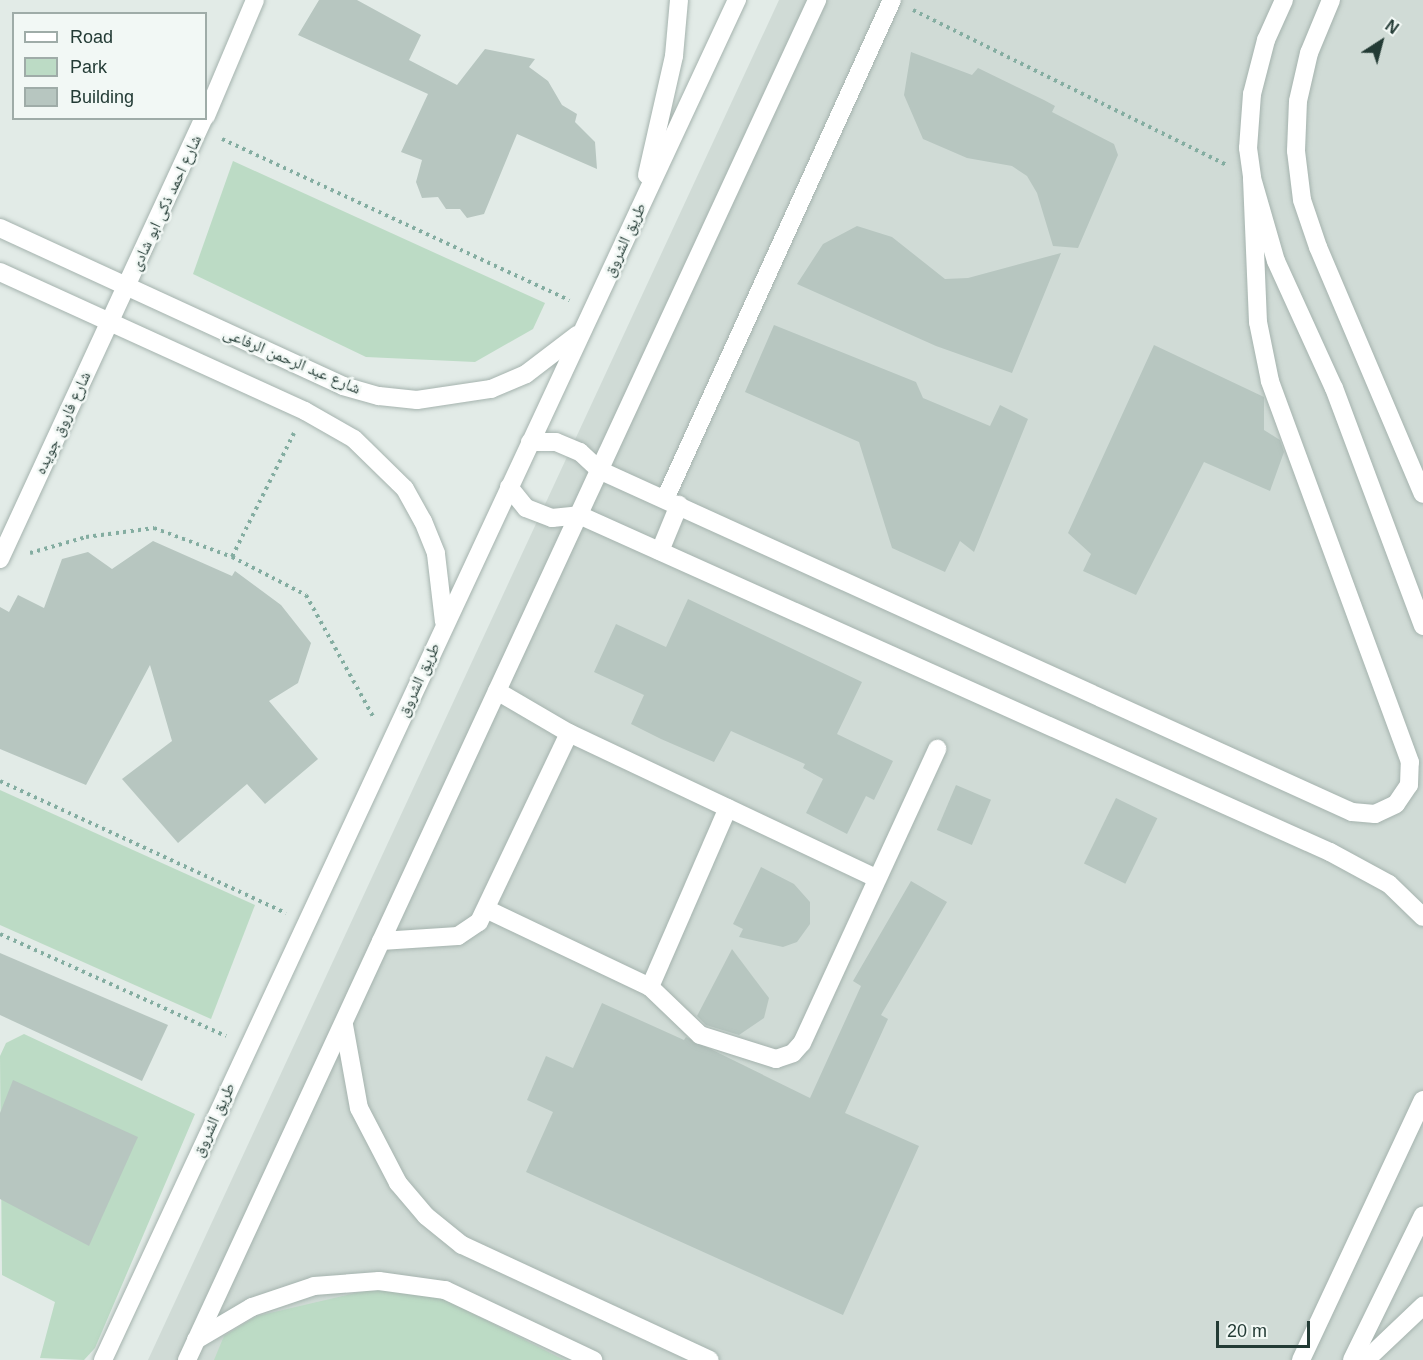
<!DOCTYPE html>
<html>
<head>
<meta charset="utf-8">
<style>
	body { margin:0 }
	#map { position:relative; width:1423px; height:1360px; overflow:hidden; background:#e2ebe7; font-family:Helvetica,"Noto Naskh Arabic",sans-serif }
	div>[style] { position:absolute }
	.built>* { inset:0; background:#d0dbd6 }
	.green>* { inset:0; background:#bcdbc5 }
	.building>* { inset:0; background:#b7c6c0; transform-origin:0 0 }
	.path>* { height:4px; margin-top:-2px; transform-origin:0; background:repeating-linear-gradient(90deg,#84ada1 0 3px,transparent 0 7.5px) }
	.roads { filter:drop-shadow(0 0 2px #a5b3ae) drop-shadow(0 0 2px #a5b3ae) }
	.minor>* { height:18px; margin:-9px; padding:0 9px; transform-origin:9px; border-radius:9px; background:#fff }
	span { translate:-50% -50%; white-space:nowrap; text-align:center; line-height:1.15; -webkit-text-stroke:5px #f2f8f5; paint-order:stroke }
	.street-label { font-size:16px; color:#233b35 }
	.legend { position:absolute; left:12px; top:12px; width:195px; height:108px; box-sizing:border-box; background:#f2f8f5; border:2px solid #9faca8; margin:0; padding:8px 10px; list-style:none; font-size:18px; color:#233b35 }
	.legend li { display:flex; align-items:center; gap:12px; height:30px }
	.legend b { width:30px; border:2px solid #9faca8 }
	.north { position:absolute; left:1351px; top:12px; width:60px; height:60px; -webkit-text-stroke:4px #f2f8f5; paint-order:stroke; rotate:36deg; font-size:16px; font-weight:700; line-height:24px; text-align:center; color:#233b35 }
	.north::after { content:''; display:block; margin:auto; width:21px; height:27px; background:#233b35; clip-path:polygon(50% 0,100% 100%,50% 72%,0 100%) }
	.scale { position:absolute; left:1216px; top:1321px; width:94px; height:27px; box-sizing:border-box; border:3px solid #233b35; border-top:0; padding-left:8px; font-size:18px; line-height:21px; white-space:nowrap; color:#233b35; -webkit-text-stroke:4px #f2f8f5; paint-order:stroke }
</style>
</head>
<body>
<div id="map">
	<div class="built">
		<i style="clip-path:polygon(779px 0,1423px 0,1423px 1360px,148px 1360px)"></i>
	</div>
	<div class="green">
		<i style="clip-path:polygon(233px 161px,545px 303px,533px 329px,475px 362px,366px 357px,193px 274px)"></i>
		<i style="clip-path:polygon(0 790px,255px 905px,211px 1019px,0 925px)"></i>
		<i style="clip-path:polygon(24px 1034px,195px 1114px,95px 1348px,84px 1360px,40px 1358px,55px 1302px,2px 1275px,0 1056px,6px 1043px)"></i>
		<i style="clip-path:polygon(373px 1289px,438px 1296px,564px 1360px,214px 1360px,224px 1336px,257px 1316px)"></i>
	</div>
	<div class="building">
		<i style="clip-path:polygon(319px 0,357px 0,421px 35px,409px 60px,457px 85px,485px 49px,535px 59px,529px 67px,548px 81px,562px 105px,577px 114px,575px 122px,595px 142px,597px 169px,517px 134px,484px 214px,467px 218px,460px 209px,446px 209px,438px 197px,422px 198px,416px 182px,422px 160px,401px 152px,428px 94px,298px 35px)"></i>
		<i style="clip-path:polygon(911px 52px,972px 75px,978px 68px,1044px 100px,1055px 106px,1052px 112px,1114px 144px,1118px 155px,1078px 248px,1053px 246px,1037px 193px,1027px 176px,1012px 166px,967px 158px,923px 139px,904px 95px)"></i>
		<i style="clip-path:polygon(857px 226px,892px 237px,945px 279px,968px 278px,1061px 253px,1012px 373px,936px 346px,797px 284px,823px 244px)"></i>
		<i style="clip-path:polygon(774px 325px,916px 382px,923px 398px,990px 426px,1000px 405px,1028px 419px,974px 552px,960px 541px,945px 572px,892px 548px,859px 442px,745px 392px)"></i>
		<i style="clip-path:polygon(1154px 345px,1264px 397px,1264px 430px,1280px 440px,1284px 452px,1270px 491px,1204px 462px,1136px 595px,1083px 571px,1091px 554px,1068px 533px)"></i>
		<i style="clip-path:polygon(153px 541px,232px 576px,235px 571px,281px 605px,311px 643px,298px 683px,269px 701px,318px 759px,265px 804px,247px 784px,178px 843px,122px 779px,172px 741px,150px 665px,86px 785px,0 749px,0 607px,9px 612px,18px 595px,44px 608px,62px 559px,88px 552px,112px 569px)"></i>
		<i style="clip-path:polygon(688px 599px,862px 682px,837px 734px,893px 761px,874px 800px,866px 796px,847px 834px,806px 813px,823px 779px,803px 768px,805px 764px,731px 731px,714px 762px,661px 739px,631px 724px,644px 695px,594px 672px,616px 624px,666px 647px)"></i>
		<i style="left:956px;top:785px;width:38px;height:49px;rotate:23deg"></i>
		<i style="left:1116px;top:798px;width:46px;height:73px;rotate:26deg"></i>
		<i style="clip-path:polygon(761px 867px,794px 884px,810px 902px,810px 924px,797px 942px,783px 947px,739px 937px,743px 929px,733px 924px)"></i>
		<i style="clip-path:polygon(911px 881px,947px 902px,881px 1015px,888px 1019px,845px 1113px,919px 1146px,843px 1315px,526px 1172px,553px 1112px,527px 1100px,546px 1056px,573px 1068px,602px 1003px,684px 1040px,686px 1037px,810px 1098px,861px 986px,853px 981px)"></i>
		<i style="clip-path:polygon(732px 949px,769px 998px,764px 1018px,739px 1035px,706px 1025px,697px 1016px)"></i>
		<i style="clip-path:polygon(0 953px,168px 1025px,142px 1081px,0 1015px)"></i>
		<i style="clip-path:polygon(13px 1080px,138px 1137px,89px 1246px,0 1199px,0 1113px)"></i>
	</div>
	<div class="path">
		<i style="left:913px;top:10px;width:349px;rotate:26.3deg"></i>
		<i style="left:222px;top:139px;width:383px;rotate:24.9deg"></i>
		<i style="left:294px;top:433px;width:139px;rotate:116.6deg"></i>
		<i style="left:232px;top:557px;width:83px;rotate:27.2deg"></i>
		<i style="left:306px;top:595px;width:141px;rotate:61.1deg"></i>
		<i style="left:30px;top:553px;width:58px;rotate:-15.9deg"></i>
		<i style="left:86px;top:537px;width:69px;rotate:-7.5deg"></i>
		<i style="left:154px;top:528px;width:83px;rotate:20.4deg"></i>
		<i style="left:0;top:781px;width:315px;rotate:24.8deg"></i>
		<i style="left:0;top:934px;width:248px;rotate:24.3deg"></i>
	</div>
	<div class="roads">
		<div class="minor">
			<i style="left:1284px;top:0;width:44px;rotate:114.2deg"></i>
			<i style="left:1266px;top:40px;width:56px;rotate:104.5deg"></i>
			<i style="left:1252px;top:94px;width:54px;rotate:94.2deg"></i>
			<i style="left:1248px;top:148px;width:30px;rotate:82deg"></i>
			<i style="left:1252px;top:178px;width:86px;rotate:73.9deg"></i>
			<i style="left:1276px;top:261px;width:140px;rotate:65.5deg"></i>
			<i style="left:1334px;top:388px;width:254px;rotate:69.5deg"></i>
			<i style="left:1331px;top:0;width:57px;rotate:112.5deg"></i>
			<i style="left:1309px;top:53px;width:49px;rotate:102.9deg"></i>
			<i style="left:1298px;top:101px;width:50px;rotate:92.3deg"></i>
			<i style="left:1296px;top:151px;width:49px;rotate:83deg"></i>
			<i style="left:1302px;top:200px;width:50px;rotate:71.2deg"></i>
			<i style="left:1318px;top:247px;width:268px;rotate:67deg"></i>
			<i style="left:206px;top:116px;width:126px;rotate:-67.1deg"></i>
			<i style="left:647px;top:175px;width:122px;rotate:-77.2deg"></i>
			<i style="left:674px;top:56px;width:56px;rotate:-84.9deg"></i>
			<i style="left:0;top:228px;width:378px;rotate:24.7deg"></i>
			<i style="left:343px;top:386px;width:37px;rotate:16deg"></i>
			<i style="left:379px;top:396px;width:38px;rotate:6deg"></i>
			<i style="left:417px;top:400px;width:75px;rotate:-8.5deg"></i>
			<i style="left:491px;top:389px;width:38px;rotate:-23deg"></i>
			<i style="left:526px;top:374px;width:64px;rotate:-37.4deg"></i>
			<i style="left:0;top:272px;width:335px;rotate:24.5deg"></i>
			<i style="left:305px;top:411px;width:56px;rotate:29.7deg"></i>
			<i style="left:354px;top:439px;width:71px;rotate:44.4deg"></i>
			<i style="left:405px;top:489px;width:37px;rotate:61deg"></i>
			<i style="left:423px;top:521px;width:35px;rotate:68deg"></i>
			<i style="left:436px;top:554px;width:68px;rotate:83.3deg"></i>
			<i style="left:530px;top:442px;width:26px"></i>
			<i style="left:556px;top:442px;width:26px;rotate:23deg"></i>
			<i style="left:580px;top:452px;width:26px;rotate:43deg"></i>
			<i style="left:599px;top:470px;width:827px;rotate:24.43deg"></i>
			<i style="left:1352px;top:812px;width:23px;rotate:5deg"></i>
			<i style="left:1375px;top:814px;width:23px;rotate:-25deg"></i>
			<i style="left:1396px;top:804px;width:23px;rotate:-56deg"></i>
			<i style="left:1409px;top:785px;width:23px;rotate:-88deg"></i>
			<i style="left:1410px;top:762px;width:406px;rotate:-110.2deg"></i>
			<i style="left:1270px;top:381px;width:60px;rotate:-101.5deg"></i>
			<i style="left:1258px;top:322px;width:144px;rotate:-92.4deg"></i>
			<i style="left:509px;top:487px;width:27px;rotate:51deg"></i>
			<i style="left:526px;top:508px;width:28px;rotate:21deg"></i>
			<i style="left:552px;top:518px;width:27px;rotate:-6deg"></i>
			<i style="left:579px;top:515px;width:823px;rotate:24.17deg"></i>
			<i style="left:1330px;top:852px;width:67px;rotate:28.5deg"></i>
			<i style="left:1389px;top:884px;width:47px;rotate:44.1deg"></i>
			<i style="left:665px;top:499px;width:548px;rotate:-65.54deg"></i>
			<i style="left:660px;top:551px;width:50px;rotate:-67.6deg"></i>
			<i style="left:0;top:559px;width:486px;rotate:-65.2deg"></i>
			<i style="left:497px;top:691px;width:83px;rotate:30.3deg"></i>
			<i style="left:569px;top:733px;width:340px;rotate:25.3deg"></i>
			<i style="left:488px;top:910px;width:179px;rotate:25.4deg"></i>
			<i style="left:650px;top:987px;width:69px;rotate:43.8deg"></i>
			<i style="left:700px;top:1035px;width:80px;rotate:17.5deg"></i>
			<i style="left:776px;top:1059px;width:18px;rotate:-19deg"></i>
			<i style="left:793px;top:1053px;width:13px;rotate:-48deg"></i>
			<i style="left:802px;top:1043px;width:324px;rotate:-65.3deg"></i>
			<i style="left:381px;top:941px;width:77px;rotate:-3.7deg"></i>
			<i style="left:458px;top:936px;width:25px;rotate:-34deg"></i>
			<i style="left:479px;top:922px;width:209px;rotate:-64.5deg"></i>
			<i style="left:650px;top:987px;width:195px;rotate:-66.5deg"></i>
			<i style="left:344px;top:1025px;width:84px;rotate:79.8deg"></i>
			<i style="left:359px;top:1108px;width:85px;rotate:62.5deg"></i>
			<i style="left:398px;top:1183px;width:43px;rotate:49.7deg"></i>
			<i style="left:426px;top:1216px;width:46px;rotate:38.9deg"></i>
			<i style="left:462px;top:1245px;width:273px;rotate:24.9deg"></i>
			<i style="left:196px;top:1340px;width:65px;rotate:-30.5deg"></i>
			<i style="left:252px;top:1307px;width:65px;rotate:-18.7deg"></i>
			<i style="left:314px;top:1286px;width:65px;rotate:-4.4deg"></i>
			<i style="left:379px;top:1281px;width:67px;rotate:7.8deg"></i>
			<i style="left:445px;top:1290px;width:164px;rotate:25.3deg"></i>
			<i style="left:103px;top:1360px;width:1501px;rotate:-65.01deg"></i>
			<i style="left:187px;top:1360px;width:1499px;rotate:-65.14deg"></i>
			<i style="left:1301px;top:1360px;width:287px;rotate:-64.9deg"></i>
			<i style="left:1352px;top:1360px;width:161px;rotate:-63.9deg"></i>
			<i style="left:1366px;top:1360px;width:79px;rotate:-43.5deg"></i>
		</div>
	</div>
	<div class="street-label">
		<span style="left:166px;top:203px;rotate:-65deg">شارع احمد ذكى ابو شادى</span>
		<span style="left:625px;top:240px;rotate:-65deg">طريق الشروق</span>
		<span style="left:292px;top:361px;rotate:23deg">شارع عبد الرحمن الرفاعى</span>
		<span style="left:63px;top:423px;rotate:-65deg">شارع فاروق جويده</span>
		<span style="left:419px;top:680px;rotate:-65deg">طريق الشروق</span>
		<span style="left:214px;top:1120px;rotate:-65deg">طريق الشروق</span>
	</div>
	<ul class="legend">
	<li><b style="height:8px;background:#fff"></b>Road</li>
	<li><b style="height:16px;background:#bcdbc5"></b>Park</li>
	<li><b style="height:16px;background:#b7c6c0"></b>Building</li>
	</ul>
	<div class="north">N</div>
	<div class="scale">20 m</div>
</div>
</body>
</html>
